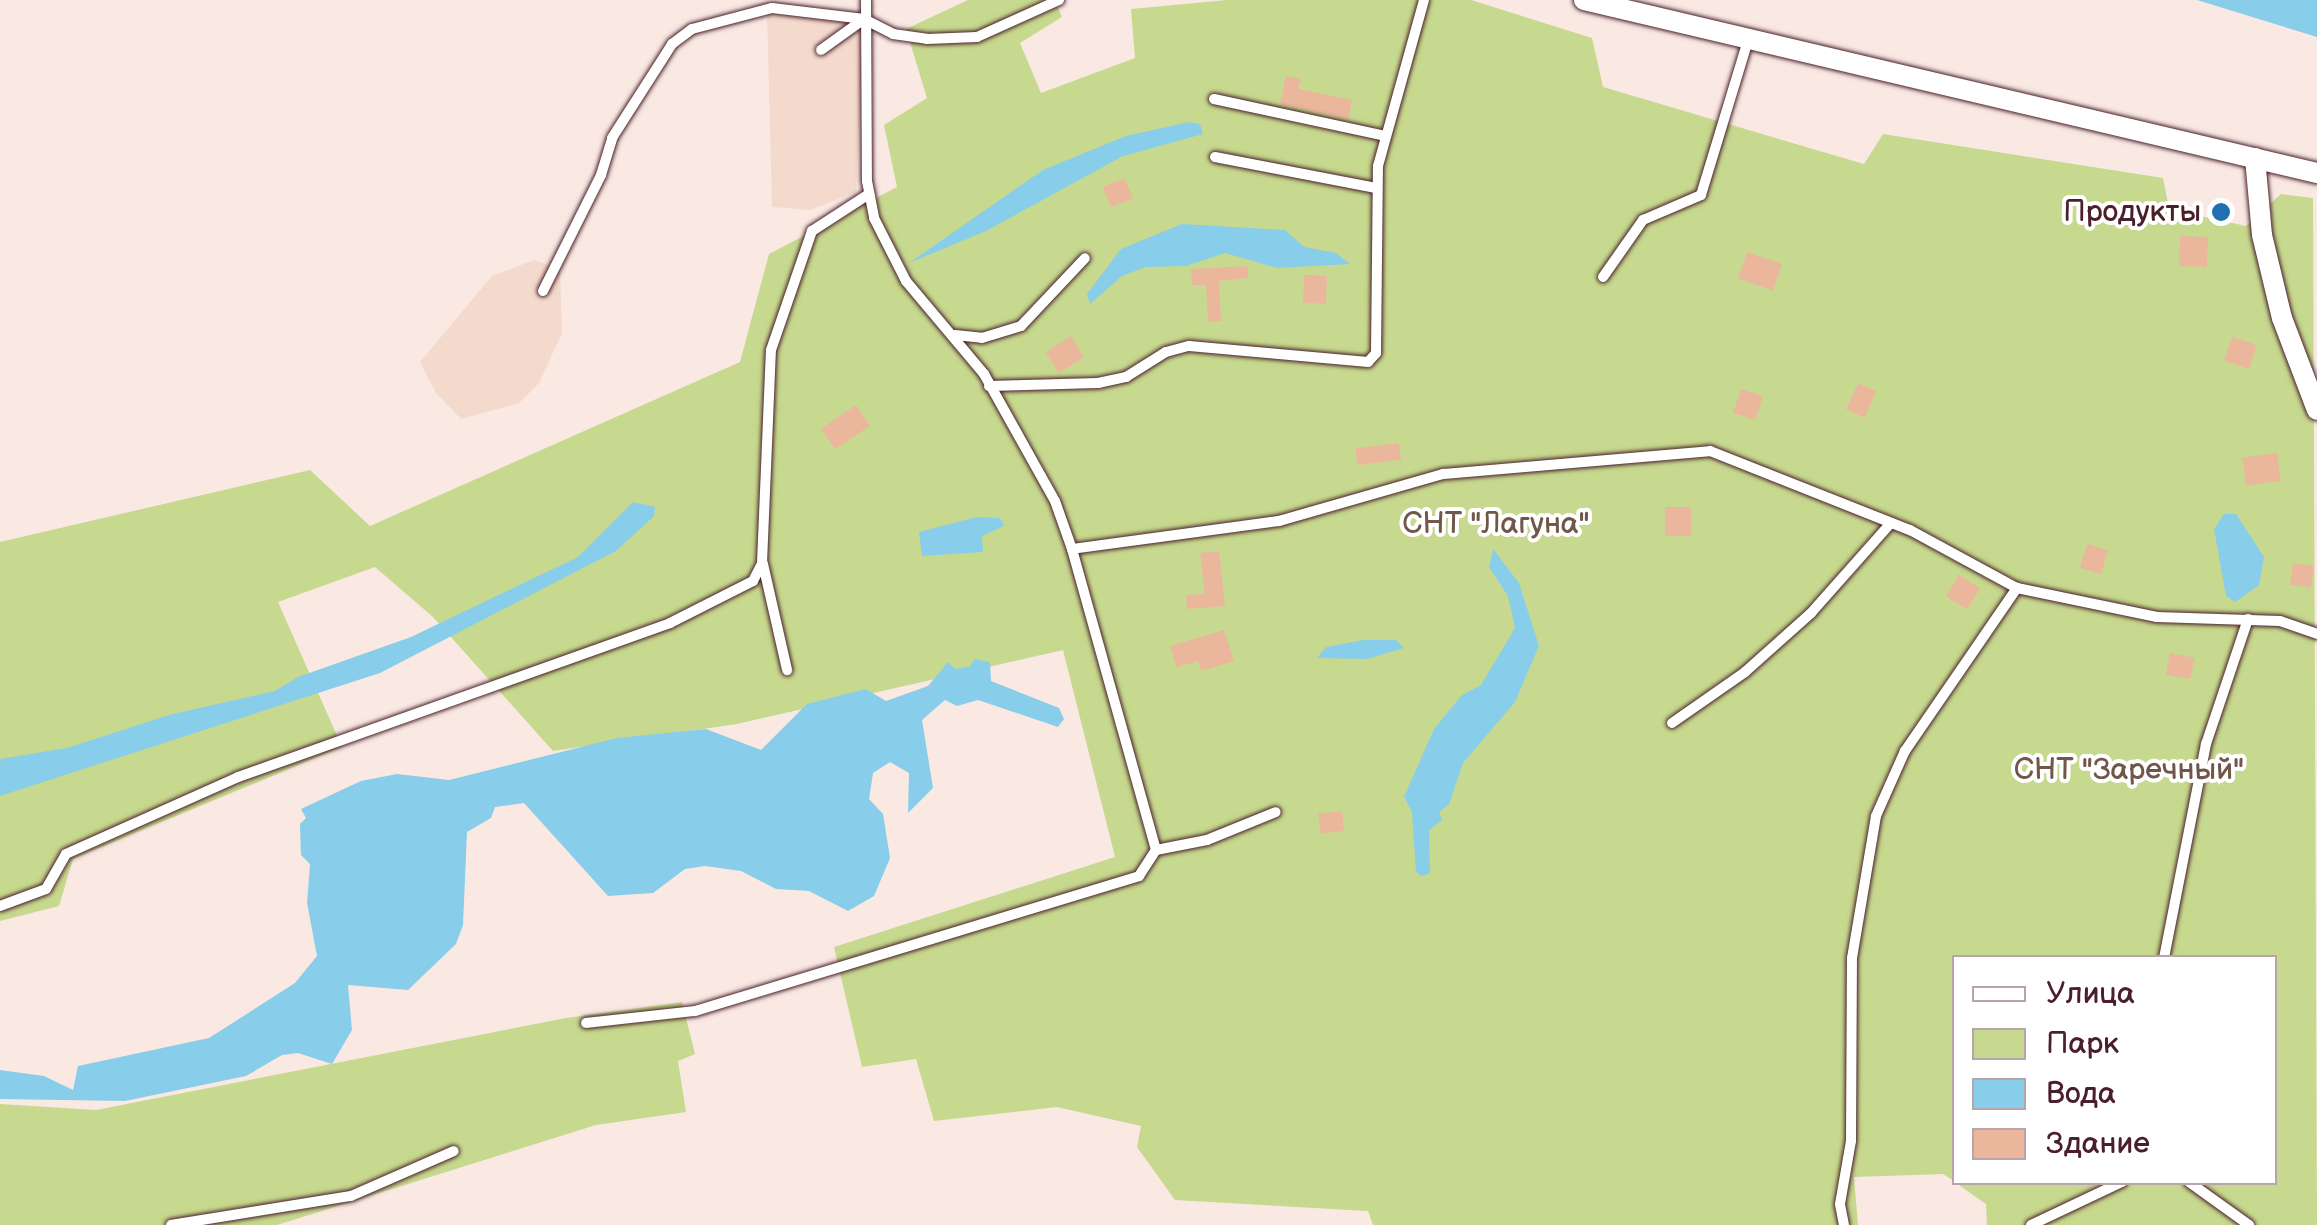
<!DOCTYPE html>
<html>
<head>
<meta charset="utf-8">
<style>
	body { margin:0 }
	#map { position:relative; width:2317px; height:1225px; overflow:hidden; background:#f9e9e2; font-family:"Balsamiq Sans",sans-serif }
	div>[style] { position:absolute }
	.built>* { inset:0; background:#f4dacd }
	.green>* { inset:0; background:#c7d98e }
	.water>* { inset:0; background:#88cdea }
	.building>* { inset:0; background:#eab79d; transform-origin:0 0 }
	.roads { filter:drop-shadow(0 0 2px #4a1f2b) drop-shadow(0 0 2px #4a1f2b) }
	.lane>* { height:10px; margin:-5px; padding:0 5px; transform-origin:5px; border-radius:5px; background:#fff }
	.street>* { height:20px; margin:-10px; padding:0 10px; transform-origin:10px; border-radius:10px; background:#fff }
	.dots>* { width:28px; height:28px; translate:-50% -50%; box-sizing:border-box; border:5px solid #fff; border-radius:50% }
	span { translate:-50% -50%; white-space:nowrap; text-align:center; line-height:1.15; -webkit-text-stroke:8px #fff; paint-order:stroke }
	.poi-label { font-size:30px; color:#4a1f2b }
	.right { translate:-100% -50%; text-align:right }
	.park-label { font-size:30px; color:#705749 }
	.legend { position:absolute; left:1952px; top:955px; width:325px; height:230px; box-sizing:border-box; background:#fff; border:2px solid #b7a5aa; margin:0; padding:12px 18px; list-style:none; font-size:30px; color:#4a1f2b }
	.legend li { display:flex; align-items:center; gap:20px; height:50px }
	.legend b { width:50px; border:2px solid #b7a5aa }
</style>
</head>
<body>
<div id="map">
	<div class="built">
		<i style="clip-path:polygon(767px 12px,864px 19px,856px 192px,810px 210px,772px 207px)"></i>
		<i style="clip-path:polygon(534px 260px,560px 269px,562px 333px,539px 383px,519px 403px,461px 419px,436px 393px,420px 362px,492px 276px)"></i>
	</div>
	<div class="green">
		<i style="clip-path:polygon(968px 0,1054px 0,1062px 17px,1020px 43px,1041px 93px,1135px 58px,1131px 9px,1227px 0,1471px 0,1592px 38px,1603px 87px,1864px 164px,1883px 134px,2163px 178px,2169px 209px,2246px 226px,2281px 194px,2313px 198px,2317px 1225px,1987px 1225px,1986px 1204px,1956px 1183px,2274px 1182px,2274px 958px,1954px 958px,1954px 1181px,1943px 1174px,1854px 1177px,1858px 1225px,1373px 1225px,1368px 1211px,1175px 1200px,1137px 1147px,1141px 1126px,1057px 1107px,934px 1121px,916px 1059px,862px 1067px,834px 947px,1115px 857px,1063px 650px,737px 724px,553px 751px,433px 617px,375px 567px,278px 602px,342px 747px,73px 859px,59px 906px,0 921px,0 542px,310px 470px,370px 526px,740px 362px,769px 254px,897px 187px,884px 125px,927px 98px,906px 29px)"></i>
		<i style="clip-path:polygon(682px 1002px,695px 1054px,678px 1061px,686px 1112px,596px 1125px,277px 1225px,0 1225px,0 1104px,96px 1110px,566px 1018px)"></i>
	</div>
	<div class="water">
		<i style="clip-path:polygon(2197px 0,2317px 0,2317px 37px)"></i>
		<i style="clip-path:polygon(1189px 122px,1200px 124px,1203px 134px,1123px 156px,986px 231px,909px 263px,1043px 170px,1126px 136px)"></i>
		<i style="clip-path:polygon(1182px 224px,1285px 230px,1304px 247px,1336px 253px,1350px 264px,1277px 268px,1225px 253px,1186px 266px,1146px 267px,1122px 276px,1090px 304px,1087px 294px,1121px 249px)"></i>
		<i style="clip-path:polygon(633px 502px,655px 507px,654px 516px,616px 551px,380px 673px,0 796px,0 759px,67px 748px,169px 715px,275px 691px,298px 677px,411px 637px,578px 557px)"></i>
		<i style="clip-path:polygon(2224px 514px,2236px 514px,2264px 557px,2259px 585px,2235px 602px,2226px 596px,2214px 529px)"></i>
		<i style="clip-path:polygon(977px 517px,1000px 518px,1004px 526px,982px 536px,983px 552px,922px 556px,919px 532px)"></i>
		<i style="clip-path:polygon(1493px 549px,1519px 583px,1539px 646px,1515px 702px,1463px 763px,1449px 804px,1439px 812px,1442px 820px,1429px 830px,1430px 873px,1422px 876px,1416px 872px,1412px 812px,1404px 797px,1434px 729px,1462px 695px,1481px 685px,1515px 628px,1508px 596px,1489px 567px)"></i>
		<i style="clip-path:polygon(1364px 640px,1396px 640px,1404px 648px,1367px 659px,1317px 658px,1326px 647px)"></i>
		<i style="clip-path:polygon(975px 659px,990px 662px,991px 681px,1059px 708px,1064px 719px,1058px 727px,978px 700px,957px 706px,945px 700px,922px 720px,933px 788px,908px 813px,909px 773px,890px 762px,873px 773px,869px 799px,883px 814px,890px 858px,874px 896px,848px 911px,809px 891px,776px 889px,741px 871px,705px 866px,685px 869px,653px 893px,608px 896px,524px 803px,495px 807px,491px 818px,467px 832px,463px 925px,456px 944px,408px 990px,348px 985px,352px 1030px,332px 1064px,298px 1053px,282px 1055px,246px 1076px,125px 1101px,0 1099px,0 1070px,44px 1076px,73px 1090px,78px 1066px,209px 1038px,295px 983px,317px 956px,307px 903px,310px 864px,301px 855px,300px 824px,306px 818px,301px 809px,361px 781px,397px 774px,449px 780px,617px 738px,706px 729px,761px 750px,807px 704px,866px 689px,886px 701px,928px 686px,948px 662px,955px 669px,969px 667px)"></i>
	</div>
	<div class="building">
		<i style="clip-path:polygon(1286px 76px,1301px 79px,1298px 89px,1352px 100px,1348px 119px,1280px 104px)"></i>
		<i style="left:1125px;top:178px;width:22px;height:24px;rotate:69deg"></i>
		<i style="left:2180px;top:236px;width:28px;height:30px;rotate:2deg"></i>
		<i style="left:1747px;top:252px;width:37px;height:28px;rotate:19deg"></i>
		<i style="clip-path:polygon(1248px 266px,1248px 278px,1219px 281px,1221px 321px,1208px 322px,1206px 285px,1192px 285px,1191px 269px)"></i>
		<i style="left:1304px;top:275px;width:23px;height:28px;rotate:2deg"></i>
		<i style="left:1071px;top:336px;width:25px;height:30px;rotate:58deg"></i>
		<i style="left:2232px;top:337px;width:26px;height:25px;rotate:18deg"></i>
		<i style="left:1858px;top:383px;width:20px;height:29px;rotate:24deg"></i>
		<i style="left:1741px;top:389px;width:23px;height:25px;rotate:18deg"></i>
		<i style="left:856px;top:405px;width:25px;height:42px;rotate:56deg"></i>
		<i style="left:1399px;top:443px;width:17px;height:44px;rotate:83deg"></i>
		<i style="left:2277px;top:453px;width:28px;height:35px;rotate:82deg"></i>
		<i style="left:1665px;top:507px;width:26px;height:29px"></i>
		<i style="left:2087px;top:544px;width:22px;height:25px;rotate:16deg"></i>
		<i style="clip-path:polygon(1219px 551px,1225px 606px,1187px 609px,1186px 595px,1205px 594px,1200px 553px)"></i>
		<i style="left:2293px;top:563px;width:21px;height:22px;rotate:8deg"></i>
		<i style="left:1959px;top:575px;width:25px;height:25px;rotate:32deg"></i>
		<i style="clip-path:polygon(1224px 630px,1234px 661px,1201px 671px,1198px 661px,1176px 667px,1170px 646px)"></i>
		<i style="left:2170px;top:653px;width:25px;height:22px;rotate:11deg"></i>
		<i style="left:1342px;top:811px;width:20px;height:24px;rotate:84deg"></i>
	</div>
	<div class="roads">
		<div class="lane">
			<i style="left:866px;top:0;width:181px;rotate:89.7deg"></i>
			<i style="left:867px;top:181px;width:38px;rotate:79deg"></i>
			<i style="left:874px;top:218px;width:71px;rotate:63.1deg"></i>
			<i style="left:906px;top:281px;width:121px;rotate:50deg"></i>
			<i style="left:984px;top:374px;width:145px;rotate:60.8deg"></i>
			<i style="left:1055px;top:501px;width:51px;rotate:70.5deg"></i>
			<i style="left:1072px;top:549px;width:209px;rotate:-7.7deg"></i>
			<i style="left:1279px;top:521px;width:171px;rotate:-16deg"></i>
			<i style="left:1443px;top:474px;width:268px;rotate:-4.9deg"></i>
			<i style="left:1710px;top:451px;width:215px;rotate:21.6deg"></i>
			<i style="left:1910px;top:530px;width:122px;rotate:28.5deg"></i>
			<i style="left:2017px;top:588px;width:143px;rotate:11.7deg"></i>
			<i style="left:2157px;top:617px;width:123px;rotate:1.9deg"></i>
			<i style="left:2280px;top:621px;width:39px;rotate:19deg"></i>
			<i style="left:821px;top:50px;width:53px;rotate:-35.8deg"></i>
			<i style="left:1214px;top:99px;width:175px;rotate:12.2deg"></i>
			<i style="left:1215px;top:157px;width:164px;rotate:10.9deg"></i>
			<i style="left:1603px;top:277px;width:70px;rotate:-54.9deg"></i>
			<i style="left:1643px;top:220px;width:63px;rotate:-23.3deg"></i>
			<i style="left:1701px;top:195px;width:162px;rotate:-73.1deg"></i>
			<i style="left:543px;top:291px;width:130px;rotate:-63.4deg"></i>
			<i style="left:601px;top:175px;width:39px;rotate:-73deg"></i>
			<i style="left:612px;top:138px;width:112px;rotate:-57.4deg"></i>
			<i style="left:672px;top:44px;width:25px;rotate:-37deg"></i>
			<i style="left:692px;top:29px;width:83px;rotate:-14.7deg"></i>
			<i style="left:772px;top:8px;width:93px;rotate:6.8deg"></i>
			<i style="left:864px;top:19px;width:33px;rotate:27deg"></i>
			<i style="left:893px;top:34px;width:34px;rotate:8deg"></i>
			<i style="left:927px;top:39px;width:50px;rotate:-2.3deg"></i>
			<i style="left:977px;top:37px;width:90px;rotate:-24.3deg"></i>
			<i style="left:955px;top:335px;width:27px;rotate:6deg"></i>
			<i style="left:982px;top:338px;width:41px;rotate:-17.1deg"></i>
			<i style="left:1021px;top:326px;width:93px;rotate:-46.7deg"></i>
			<i style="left:989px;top:386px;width:109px;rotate:-1.6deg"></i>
			<i style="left:1098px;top:383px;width:29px;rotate:-12deg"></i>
			<i style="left:1126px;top:377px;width:47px;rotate:-32deg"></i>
			<i style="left:1166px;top:352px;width:24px;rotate:-15deg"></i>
			<i style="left:1189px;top:346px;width:180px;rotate:5.1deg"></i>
			<i style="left:1368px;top:362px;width:12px;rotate:-48deg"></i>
			<i style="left:1376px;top:353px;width:187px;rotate:-89.4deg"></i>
			<i style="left:1378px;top:166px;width:172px;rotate:-74.5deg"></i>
			<i style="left:763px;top:564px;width:109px;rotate:77.2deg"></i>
			<i style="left:1672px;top:723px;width:89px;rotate:-34.9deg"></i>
			<i style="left:1745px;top:672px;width:89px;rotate:-41.8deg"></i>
			<i style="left:1811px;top:613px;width:118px;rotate:-48.4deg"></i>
			<i style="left:1156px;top:850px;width:52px;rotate:-11.1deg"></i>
			<i style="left:1207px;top:840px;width:74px;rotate:-22.1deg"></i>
			<i style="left:0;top:906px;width:49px;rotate:-20.3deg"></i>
			<i style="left:46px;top:889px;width:40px;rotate:-60.3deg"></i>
			<i style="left:66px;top:854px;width:188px;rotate:-24.1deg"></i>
			<i style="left:238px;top:777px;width:459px;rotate:-19.6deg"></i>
			<i style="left:670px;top:623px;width:93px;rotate:-26.8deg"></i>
			<i style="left:753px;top:581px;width:20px;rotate:-63deg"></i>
			<i style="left:762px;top:563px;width:213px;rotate:-87.6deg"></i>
			<i style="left:771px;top:350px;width:126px;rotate:-71deg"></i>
			<i style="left:812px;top:231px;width:68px;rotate:-33deg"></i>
			<i style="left:2164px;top:958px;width:218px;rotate:-78.9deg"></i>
			<i style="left:2206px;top:744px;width:132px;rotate:-71.4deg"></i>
			<i style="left:586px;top:1023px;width:110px;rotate:-6.3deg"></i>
			<i style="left:695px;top:1011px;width:464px;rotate:-16.9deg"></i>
			<i style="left:1139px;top:876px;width:31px;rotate:-57deg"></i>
			<i style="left:1156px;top:850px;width:313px;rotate:-105.6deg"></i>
			<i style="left:2189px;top:1182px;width:74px;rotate:35.6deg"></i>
			<i style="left:171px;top:1225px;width:182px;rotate:-9.2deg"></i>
			<i style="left:351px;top:1196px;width:112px;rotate:-23.6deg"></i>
			<i style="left:1844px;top:1225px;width:21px;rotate:-101deg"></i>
			<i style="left:1840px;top:1204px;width:64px;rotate:-80.1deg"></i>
			<i style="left:1851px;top:1141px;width:183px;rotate:-89.7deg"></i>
			<i style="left:1852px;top:958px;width:144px;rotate:-80.4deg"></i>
			<i style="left:1876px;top:816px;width:71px;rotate:-66deg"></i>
			<i style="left:1905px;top:751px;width:198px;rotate:-55.5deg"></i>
			<i style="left:2031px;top:1225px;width:101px;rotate:-25.3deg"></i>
		</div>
		<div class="street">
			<i style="left:1584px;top:0;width:753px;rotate:13.28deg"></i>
			<i style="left:2255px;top:158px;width:77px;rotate:84.8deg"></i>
			<i style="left:2262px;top:235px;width:85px;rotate:76.5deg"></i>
			<i style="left:2282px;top:318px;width:98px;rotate:69.2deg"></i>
		</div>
	</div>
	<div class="dots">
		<i style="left:2221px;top:212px;background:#1f6fb2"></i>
	</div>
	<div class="poi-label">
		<span class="right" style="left:2201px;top:212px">Продукты</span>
	</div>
	<div class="park-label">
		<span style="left:1496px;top:524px">СНТ "Лагуна"</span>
		<span style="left:2129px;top:770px">СНТ "Заречный"</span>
	</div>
	<ul class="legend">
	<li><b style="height:12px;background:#fff"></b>Улица</li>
	<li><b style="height:28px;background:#c7d98e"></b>Парк</li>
	<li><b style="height:28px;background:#88cdea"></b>Вода</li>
	<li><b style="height:28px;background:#eab79d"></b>Здание</li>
	</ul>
</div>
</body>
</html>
